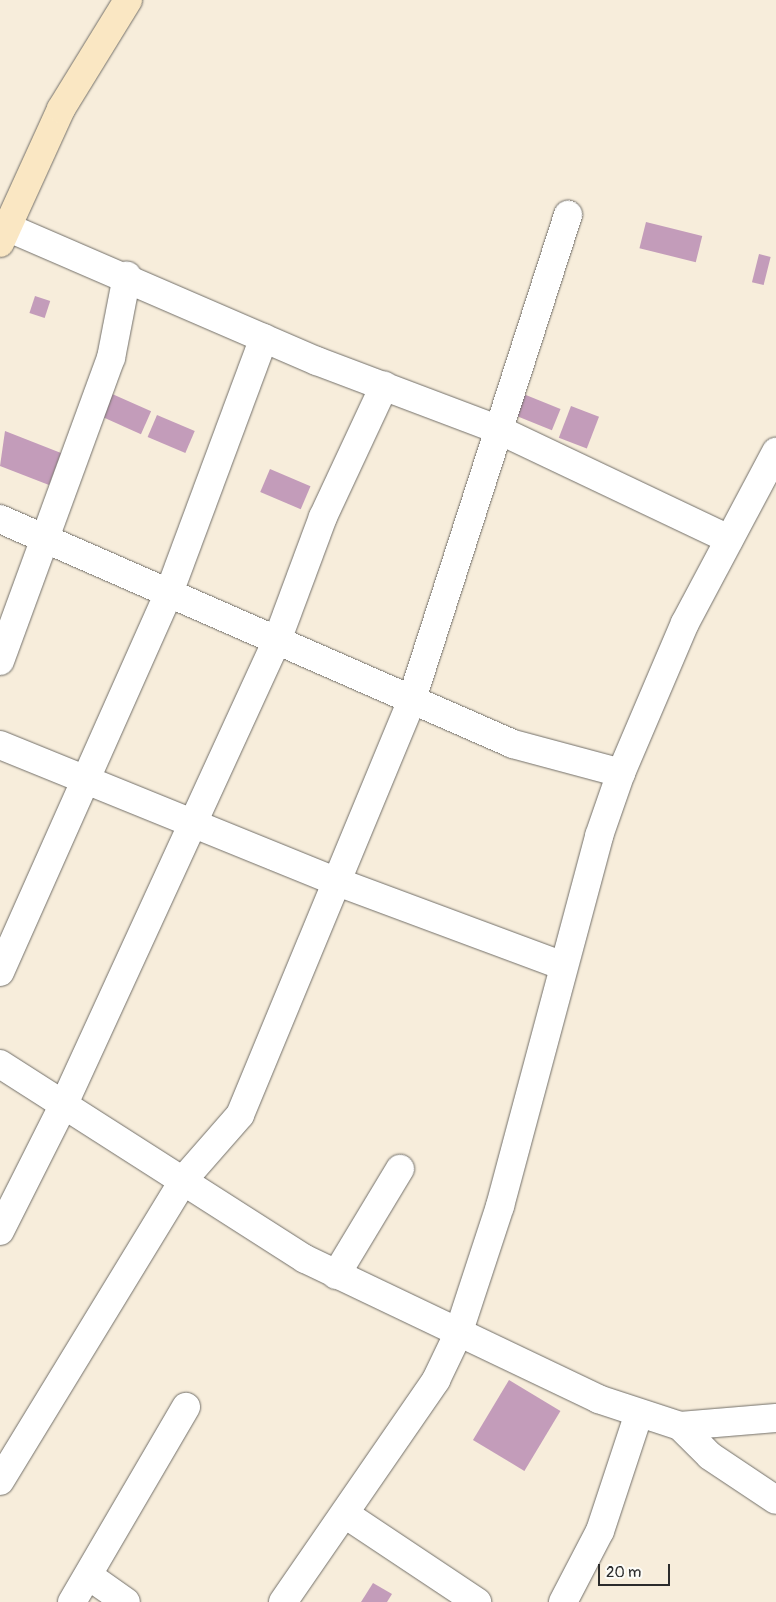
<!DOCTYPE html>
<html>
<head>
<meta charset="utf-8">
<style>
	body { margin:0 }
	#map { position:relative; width:776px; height:1602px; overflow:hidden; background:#f7eddb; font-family:Pangolin,sans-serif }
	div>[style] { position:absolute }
	.building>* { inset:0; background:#c39cba; transform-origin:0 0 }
	.roads { filter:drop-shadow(0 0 1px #726f69) drop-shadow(0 0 1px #726f69) }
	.street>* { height:28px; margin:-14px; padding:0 14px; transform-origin:14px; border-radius:14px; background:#fff }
	.secondary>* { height:28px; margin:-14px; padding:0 14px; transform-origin:14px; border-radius:14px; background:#fae7c3 }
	span { translate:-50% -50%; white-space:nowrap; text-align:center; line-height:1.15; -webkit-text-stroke:5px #fdfcf7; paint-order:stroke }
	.scale { position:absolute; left:598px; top:1564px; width:72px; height:22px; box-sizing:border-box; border:2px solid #2b2b2b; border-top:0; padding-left:6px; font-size:15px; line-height:18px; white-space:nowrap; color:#2b2b2b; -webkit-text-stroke:4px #fdfcf7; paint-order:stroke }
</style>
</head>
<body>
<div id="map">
	<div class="building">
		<i style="left:646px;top:222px;width:58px;height:27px;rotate:14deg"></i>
		<i style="left:759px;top:254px;width:12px;height:29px;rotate:14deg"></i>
		<i style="left:35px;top:296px;width:16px;height:18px;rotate:18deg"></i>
		<i style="left:516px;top:391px;width:48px;height:23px;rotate:22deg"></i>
		<i style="left:110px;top:393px;width:45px;height:25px;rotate:24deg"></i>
		<i style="left:571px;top:406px;width:30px;height:34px;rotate:21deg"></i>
		<i style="left:157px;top:415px;width:41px;height:24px;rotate:23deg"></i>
		<i style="clip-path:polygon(5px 431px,61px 453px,49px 485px,0 466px)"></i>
		<i style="left:270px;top:469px;width:44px;height:25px;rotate:23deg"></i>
		<i style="left:509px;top:1380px;width:60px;height:70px;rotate:31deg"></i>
		<i style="clip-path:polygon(373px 1583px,392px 1594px,387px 1602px,361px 1602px)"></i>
	</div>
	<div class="roads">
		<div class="street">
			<i style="left:0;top:224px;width:345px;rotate:23.4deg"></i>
			<i style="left:317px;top:361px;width:192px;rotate:20.7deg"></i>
			<i style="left:497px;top:429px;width:257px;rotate:25.4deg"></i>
			<i style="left:0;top:519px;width:560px;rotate:23.68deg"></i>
			<i style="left:513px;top:744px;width:112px;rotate:15deg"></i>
			<i style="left:0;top:661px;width:323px;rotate:-69.9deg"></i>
			<i style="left:111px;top:358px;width:84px;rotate:-79deg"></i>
			<i style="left:0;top:745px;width:362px;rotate:22.1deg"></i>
			<i style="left:335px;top:881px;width:243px;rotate:20.4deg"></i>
			<i style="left:0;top:972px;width:415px;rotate:-66deg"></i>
			<i style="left:169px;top:593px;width:272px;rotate:-69.6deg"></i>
			<i style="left:0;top:1064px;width:362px;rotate:32.6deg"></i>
			<i style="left:305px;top:1259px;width:325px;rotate:25.5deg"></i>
			<i style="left:598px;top:1399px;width:86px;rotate:18.2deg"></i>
			<i style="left:680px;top:1426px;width:96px;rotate:-4.8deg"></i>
			<i style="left:0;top:1231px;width:140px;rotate:-63.3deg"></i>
			<i style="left:63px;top:1106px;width:515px;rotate:-65.33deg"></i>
			<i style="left:278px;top:638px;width:129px;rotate:-69.6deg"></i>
			<i style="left:323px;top:517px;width:145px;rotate:-65deg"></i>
			<i style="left:336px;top:1275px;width:124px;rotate:-58.9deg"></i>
			<i style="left:680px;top:1426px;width:42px;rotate:45deg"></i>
			<i style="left:710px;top:1456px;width:79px;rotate:33.7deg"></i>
			<i style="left:0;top:1481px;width:354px;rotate:-58.6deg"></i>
			<i style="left:184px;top:1179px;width:85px;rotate:-48.8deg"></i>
			<i style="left:240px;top:1115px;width:447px;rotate:-67.5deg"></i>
			<i style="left:411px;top:702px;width:512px;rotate:-72.13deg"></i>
			<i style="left:345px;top:1514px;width:159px;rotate:33.7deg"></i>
			<i style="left:89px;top:1576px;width:45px;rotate:35.1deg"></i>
			<i style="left:72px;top:1602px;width:226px;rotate:-59.7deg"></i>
			<i style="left:283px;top:1602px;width:270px;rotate:-55.4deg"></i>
			<i style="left:436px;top:1380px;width:51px;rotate:-64.4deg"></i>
			<i style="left:458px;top:1334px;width:135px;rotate:-71.8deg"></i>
			<i style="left:500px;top:1206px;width:383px;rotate:-75deg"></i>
			<i style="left:599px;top:836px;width:67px;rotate:-70.8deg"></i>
			<i style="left:621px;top:773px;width:163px;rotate:-66.9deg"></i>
			<i style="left:685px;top:623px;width:194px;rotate:-62deg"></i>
			<i style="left:563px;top:1602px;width:80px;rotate:-62.5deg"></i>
			<i style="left:600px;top:1531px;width:121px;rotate:-71.7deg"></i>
		</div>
		<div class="secondary">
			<i style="left:0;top:243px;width:147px;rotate:-65.5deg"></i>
			<i style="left:61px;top:109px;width:128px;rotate:-58.4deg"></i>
		</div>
	</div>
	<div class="scale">20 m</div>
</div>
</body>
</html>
